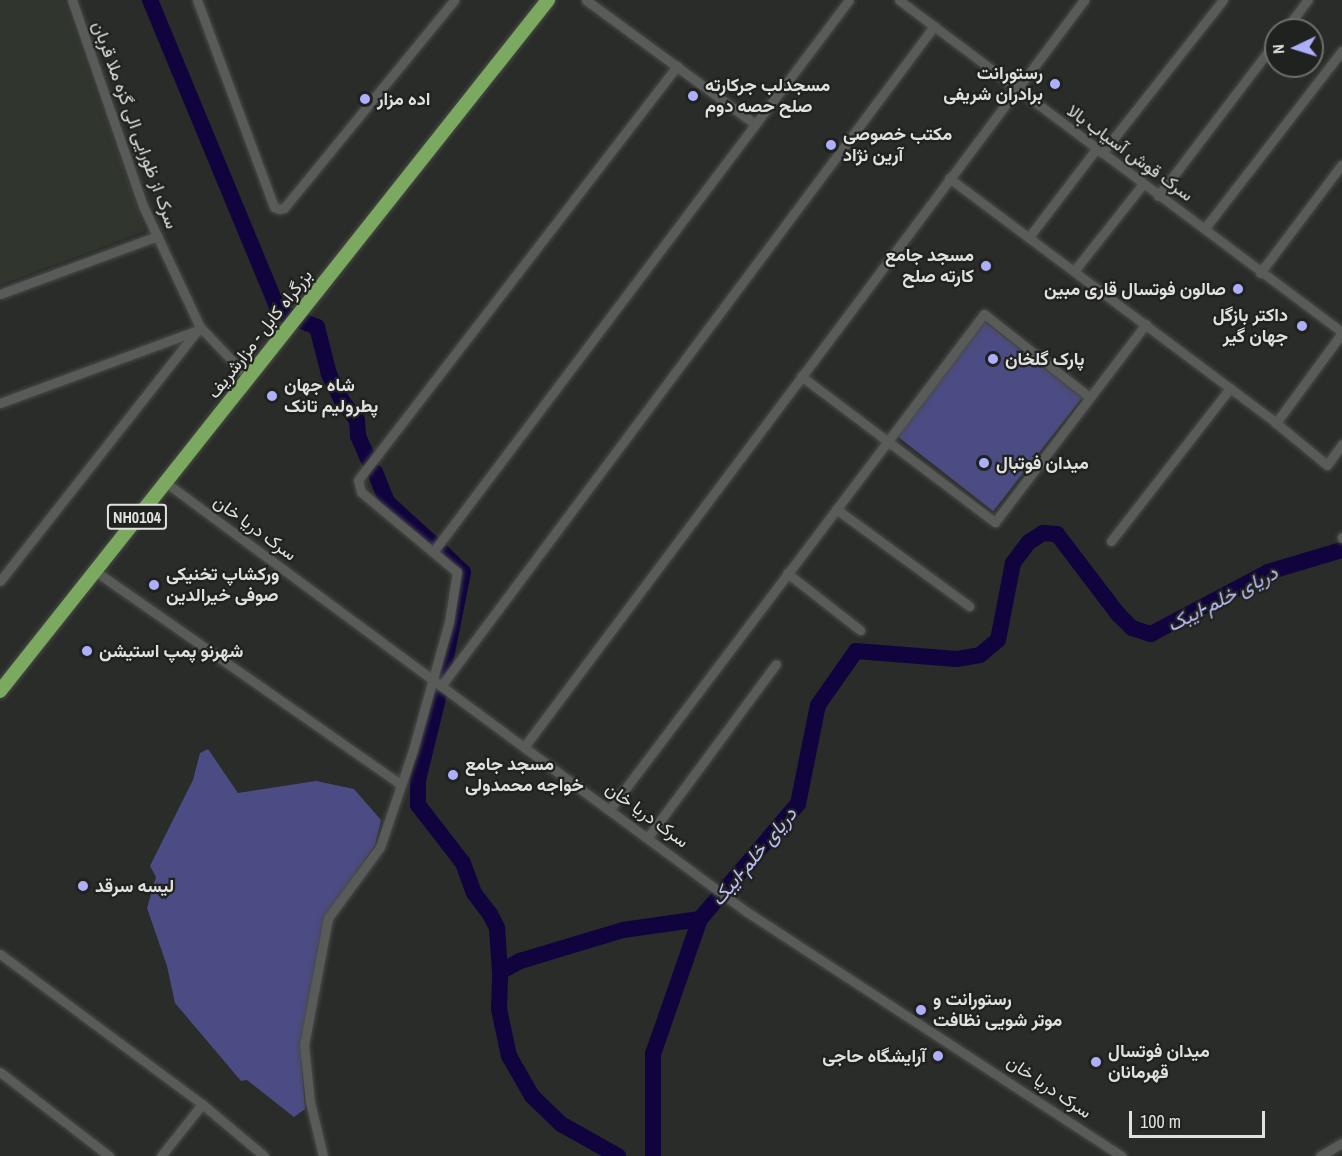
<!DOCTYPE html>
<html>
<head>
<meta charset="utf-8">
<style>
	body { margin:0 }
	#map { position:relative; width:1342px; height:1156px; overflow:hidden; background:#2a2c29; font-family:"Archivo Narrow",Vazirmatn,sans-serif }
	div>[style] { position:absolute }
	.built>* { inset:0; background:#30352d }
	.green>* { inset:0; background:#4c4c84; transform-origin:0 0 }
	.river>* { height:16px; margin:-8px; padding:0 8px; transform-origin:8px; border-radius:8px; background:#11033d }
	.roads { filter:drop-shadow(0 0 2px #484a47) drop-shadow(0 0 2px #484a47) }
	.minor>* { height:9px; margin:-4.5px; padding:0 4.5px; transform-origin:4.5px; border-radius:4.5px; background:#595b58 }
	.highway>* { height:14px; margin:-7px; padding:0 7px; transform-origin:7px; border-radius:7px; background:#7ba95f }
	.dots>* { width:16px; height:16px; translate:-50% -50%; box-sizing:border-box; border:3px solid #20221f; border-radius:50% }
	span { translate:-50% -50%; white-space:nowrap; text-align:center; line-height:1.15; -webkit-text-stroke:4.5px #20221f; paint-order:stroke }
	.shield-label span { padding:2px 4px; background:#20221f; border:2px solid; border-radius:4px; -webkit-text-stroke-width:0 }
	.shield-label { font-size:16px; color:#e1e2e0; font-weight:700 }
	.poi-label { font-size:18px; color:#e1e2e0; font-weight:700 }
	.right { translate:-100% -50%; text-align:right }
	.left { translate:0 -50%; text-align:left }
	.street-label { font-size:18px; color:#e1e2e0 }
	.water-label { font-size:20px; color:#bcbff7; font-style:italic }
	.north { position:absolute; left:1264px; top:18px; width:60px; height:60px; box-sizing:border-box; background:#20221f; border:2px solid #6d6f6c; border-radius:50%; rotate:266deg; font-size:16px; font-weight:700; line-height:24px; text-align:center; color:#e1e2e0 }
	.north::after { content:''; display:block; margin:auto; width:21px; height:27px; background:#adaffb; clip-path:polygon(50% 0,100% 100%,50% 72%,0 100%) }
	.scale { position:absolute; left:1129px; top:1111px; width:136px; height:27px; box-sizing:border-box; border:3px solid #e1e2e0; border-top:0; padding-left:8px; font-size:18px; line-height:21px; white-space:nowrap; color:#e1e2e0; -webkit-text-stroke:4px #20221f; paint-order:stroke }
</style>
</head>
<body>
<div id="map">
	<div class="built">
		<i style="clip-path:polygon(0 0,64px 0,145px 231px,0 285px)"></i>
	</div>
	<div class="green">
		<i style="left:985px;top:322px;width:123px;height:144px;rotate:38deg"></i>
		<i style="clip-path:polygon(208px 749px,238px 793px,316px 781px,354px 789px,381px 820px,375px 845px,327px 914px,300px 1046px,305px 1109px,294px 1117px,247px 1080px,241px 1081px,175px 1003px,167px 966px,147px 908px,156px 877px,150px 866px,193px 780px,200px 753px)"></i>
	</div>
	<div class="river">
		<i style="left:150px;top:0;width:338px;rotate:67.5deg"></i>
		<i style="left:279px;top:312px;width:41px;rotate:21.5deg"></i>
		<i style="left:317px;top:327px;width:49px;rotate:75.7deg"></i>
		<i style="left:329px;top:374px;width:30px;rotate:64deg"></i>
		<i style="left:342px;top:401px;width:24px;rotate:52deg"></i>
		<i style="left:357px;top:420px;width:16px;rotate:86deg"></i>
		<i style="left:358px;top:436px;width:27px;rotate:66deg"></i>
		<i style="left:375px;top:472px;width:32px;rotate:68deg"></i>
		<i style="left:387px;top:502px;width:62px;rotate:42.4deg"></i>
		<i style="left:442px;top:552px;width:29px;rotate:44deg"></i>
		<i style="left:463px;top:572px;width:107px;rotate:101.3deg"></i>
		<i style="left:439px;top:694px;width:89px;rotate:103.7deg"></i>
		<i style="left:418px;top:780px;width:25px;rotate:90deg"></i>
		<i style="left:418px;top:805px;width:73px;rotate:52.2deg"></i>
		<i style="left:463px;top:863px;width:32px;rotate:70deg"></i>
		<i style="left:474px;top:893px;width:26px;rotate:53deg"></i>
		<i style="left:490px;top:914px;width:16px;rotate:63deg"></i>
		<i style="left:497px;top:928px;width:44px;rotate:86.1deg"></i>
		<i style="left:618px;top:1156px;width:65px;rotate:-150.7deg"></i>
		<i style="left:561px;top:1124px;width:40px;rotate:-136deg"></i>
		<i style="left:532px;top:1096px;width:46px;rotate:-119.9deg"></i>
		<i style="left:509px;top:1056px;width:48px;rotate:-102deg"></i>
		<i style="left:499px;top:1009px;width:37px;rotate:-88deg"></i>
		<i style="left:500px;top:972px;width:23px;rotate:-29deg"></i>
		<i style="left:520px;top:961px;width:108px;rotate:-16.8deg"></i>
		<i style="left:623px;top:930px;width:78px;rotate:-8.1deg"></i>
		<i style="left:653px;top:1156px;width:102px;rotate:-90deg"></i>
		<i style="left:653px;top:1054px;width:143px;rotate:-70.8deg"></i>
		<i style="left:700px;top:919px;width:151px;rotate:-49.6deg"></i>
		<i style="left:798px;top:804px;width:101px;rotate:-78.6deg"></i>
		<i style="left:818px;top:705px;width:66px;rotate:-54.9deg"></i>
		<i style="left:856px;top:651px;width:101px;rotate:4.5deg"></i>
		<i style="left:957px;top:659px;width:23px;rotate:-10deg"></i>
		<i style="left:980px;top:655px;width:23px;rotate:-40deg"></i>
		<i style="left:998px;top:640px;width:78px;rotate:-79deg"></i>
		<i style="left:1013px;top:563px;width:26px;rotate:-53deg"></i>
		<i style="left:1029px;top:542px;width:17px;rotate:-33deg"></i>
		<i style="left:1043px;top:533px;width:14px;rotate:4deg"></i>
		<i style="left:1057px;top:534px;width:101px;rotate:52.7deg"></i>
		<i style="left:1118px;top:614px;width:20px;rotate:45deg"></i>
		<i style="left:1132px;top:628px;width:20px;rotate:18deg"></i>
		<i style="left:1151px;top:634px;width:132px;rotate:-27.9deg"></i>
		<i style="left:1268px;top:572px;width:77px;rotate:-16.6deg"></i>
	</div>
	<div class="roads">
		<div class="minor">
			<i style="left:72px;top:0;width:218px;rotate:71deg"></i>
			<i style="left:143px;top:206px;width:134px;rotate:64.8deg"></i>
			<i style="left:200px;top:327px;width:69px;rotate:46.2deg"></i>
			<i style="left:197px;top:0;width:221px;rotate:69.6deg"></i>
			<i style="left:274px;top:207px;width:5px;rotate:22deg"></i>
			<i style="left:279px;top:209px;width:5px;rotate:-11deg"></i>
			<i style="left:284px;top:208px;width:269px;rotate:-50.7deg"></i>
			<i style="left:586px;top:0;width:210px;rotate:36.3deg"></i>
			<i style="left:899px;top:0;width:554px;rotate:36.85deg"></i>
			<i style="left:1285px;top:30px;width:38px;rotate:-53deg"></i>
			<i style="left:1102px;top:153px;width:195px;rotate:-51.7deg"></i>
			<i style="left:949px;top:178px;width:409px;rotate:36.8deg"></i>
			<i style="left:1158px;top:196px;width:195px;rotate:-52.7deg"></i>
			<i style="left:1205px;top:228px;width:224px;rotate:-52.3deg"></i>
			<i style="left:1029px;top:237px;width:111px;rotate:-52.7deg"></i>
			<i style="left:1074px;top:271px;width:111px;rotate:-51.6deg"></i>
			<i style="left:1260px;top:273px;width:136px;rotate:-53deg"></i>
			<i style="left:0;top:294px;width:168px;rotate:-20.2deg"></i>
			<i style="left:1342px;top:333px;width:112px;rotate:126.3deg"></i>
			<i style="left:1276px;top:423px;width:66px;rotate:39.5deg"></i>
			<i style="left:1327px;top:465px;width:26px;rotate:-54deg"></i>
			<i style="left:801px;top:376px;width:243px;rotate:37deg"></i>
			<i style="left:995px;top:522px;width:249px;rotate:-52.7deg"></i>
			<i style="left:0;top:403px;width:209px;rotate:-20.2deg"></i>
			<i style="left:165px;top:482px;width:724px;rotate:36.46deg"></i>
			<i style="left:747px;top:912px;width:447px;rotate:33.1deg"></i>
			<i style="left:836px;top:509px;width:165px;rotate:36.1deg"></i>
			<i style="left:1342px;top:538px;width:1px;rotate:-90deg"></i>
			<i style="left:1111px;top:541px;width:194px;rotate:-52.1deg"></i>
			<i style="left:433px;top:552px;width:691px;rotate:-53deg"></i>
			<i style="left:95px;top:571px;width:372px;rotate:34.9deg"></i>
			<i style="left:787px;top:573px;width:93px;rotate:38deg"></i>
			<i style="left:0;top:581px;width:323px;rotate:-51.8deg"></i>
			<i style="left:441px;top:686px;width:824px;rotate:-53.24deg"></i>
			<i style="left:524px;top:747px;width:934px;rotate:-53.14deg"></i>
			<i style="left:610px;top:809px;width:620px;rotate:-52.93deg"></i>
			<i style="left:984px;top:314px;width:134px;rotate:38.3deg"></i>
			<i style="left:648px;top:837px;width:215px;rotate:-53.5deg"></i>
			<i style="left:0;top:954px;width:252px;rotate:36.6deg"></i>
			<i style="left:202px;top:1104px;width:81px;rotate:40deg"></i>
			<i style="left:0;top:1072px;width:138px;rotate:37.6deg"></i>
			<i style="left:161px;top:1156px;width:66px;rotate:-51.7deg"></i>
			<i style="left:323px;top:1156px;width:56px;rotate:-103.5deg"></i>
			<i style="left:310px;top:1102px;width:57px;rotate:-96deg"></i>
			<i style="left:304px;top:1045px;width:129px;rotate:-79.3deg"></i>
			<i style="left:328px;top:918px;width:88px;rotate:-53.8deg"></i>
			<i style="left:380px;top:847px;width:102px;rotate:-71.2deg"></i>
			<i style="left:413px;top:750px;width:133px;rotate:-74.3deg"></i>
			<i style="left:449px;top:622px;width:51px;rotate:-80.9deg"></i>
			<i style="left:457px;top:572px;width:125px;rotate:-140.2deg"></i>
			<i style="left:361px;top:492px;width:12px;rotate:-104deg"></i>
			<i style="left:358px;top:480px;width:523px;rotate:-52.38deg"></i>
			<i style="left:1320px;top:1156px;width:26px;rotate:-31deg"></i>
		</div>
		<div class="highway">
			<i style="left:0;top:691px;width:882px;rotate:-51.58deg"></i>
		</div>
	</div>
	<div class="dots">
		<i style="left:1055px;top:84px;background:#adaffb"></i>
		<i style="left:693px;top:96px;background:#adaffb"></i>
		<i style="left:365px;top:99px;background:#adaffb"></i>
		<i style="left:831px;top:145px;background:#adaffb"></i>
		<i style="left:986px;top:266px;background:#adaffb"></i>
		<i style="left:1238px;top:289px;background:#adaffb"></i>
		<i style="left:1302px;top:326px;background:#adaffb"></i>
		<i style="left:993px;top:359px;background:#adaffb"></i>
		<i style="left:272px;top:396px;background:#adaffb"></i>
		<i style="left:984px;top:463px;background:#adaffb"></i>
		<i style="left:154px;top:585px;background:#adaffb"></i>
		<i style="left:87px;top:651px;background:#adaffb"></i>
		<i style="left:453px;top:775px;background:#adaffb"></i>
		<i style="left:83px;top:886px;background:#adaffb"></i>
		<i style="left:921px;top:1010px;background:#adaffb"></i>
		<i style="left:938px;top:1056px;background:#adaffb"></i>
		<i style="left:1096px;top:1062px;background:#adaffb"></i>
	</div>
	<div class="shield-label">
		<span style="left:137px;top:517px">NH0104</span>
	</div>
	<div class="poi-label">
		<span class="right" style="left:1043px;top:84px">رستورانت<br>برادران شریفی</span>
		<span class="left" style="left:705px;top:96px">مسجدلب جرکارته<br>صلح حصه دوم</span>
		<span class="left" style="left:377px;top:99px">اده مزار</span>
		<span class="left" style="left:843px;top:145px">مکتب خصوصی<br>آرین نژاد</span>
		<span class="right" style="left:974px;top:266px">مسجد جامع<br>کارته صلح</span>
		<span class="right" style="left:1226px;top:289px">صالون فوتسال قاری مبین</span>
		<span class="right" style="left:1288px;top:326px">داکتر بازگل<br>جهان گیر</span>
		<span class="left" style="left:1005px;top:359px">پارک گلخان</span>
		<span class="left" style="left:284px;top:396px">شاه جهان<br>پطرولیم تانک</span>
		<span class="left" style="left:996px;top:463px">میدان فوتبال</span>
		<span class="left" style="left:166px;top:585px">ورکشاپ تخنیکی<br>صوفی خیرالدین</span>
		<span class="left" style="left:99px;top:651px">شهرنو پمپ استیشن</span>
		<span class="left" style="left:465px;top:775px">مسجد جامع<br>خواجه محمدولی</span>
		<span class="left" style="left:95px;top:886px">لیسه سرقد</span>
		<span class="left" style="left:933px;top:1010px">رستورانت و<br>موتر شویی نظافت</span>
		<span class="left" style="left:1108px;top:1062px">میدان فوتسال<br>قهرمانان</span>
		<span class="right" style="left:926px;top:1056px">آرایشگاه حاجی</span>
	</div>
	<div class="street-label">
		<span style="left:135px;top:125px;rotate:70deg">سرک از ظورایی الی گزه ملا قربان</span>
		<span style="left:1130px;top:153px;rotate:36deg">سرک قوش آسیاب بالا</span>
		<span style="left:260px;top:334px;rotate:-52deg">بزرگراه کابل - مزارشریف</span>
		<span style="left:255px;top:528px;rotate:36deg">سرک دریا خان</span>
		<span style="left:647px;top:815px;rotate:36deg">سرک دریا خان</span>
		<span style="left:1049px;top:1087px;rotate:34deg">سرک دریا خان</span>
	</div>
	<div class="water-label">
		<span style="left:1222px;top:598px;rotate:-27deg">دریای خلم-ایبک</span>
		<span style="left:753px;top:856px;rotate:-50deg">دریای خلم-ایبک</span>
	</div>
	<div class="north">N</div>
	<div class="scale">100 m</div>
</div>
</body>
</html>
